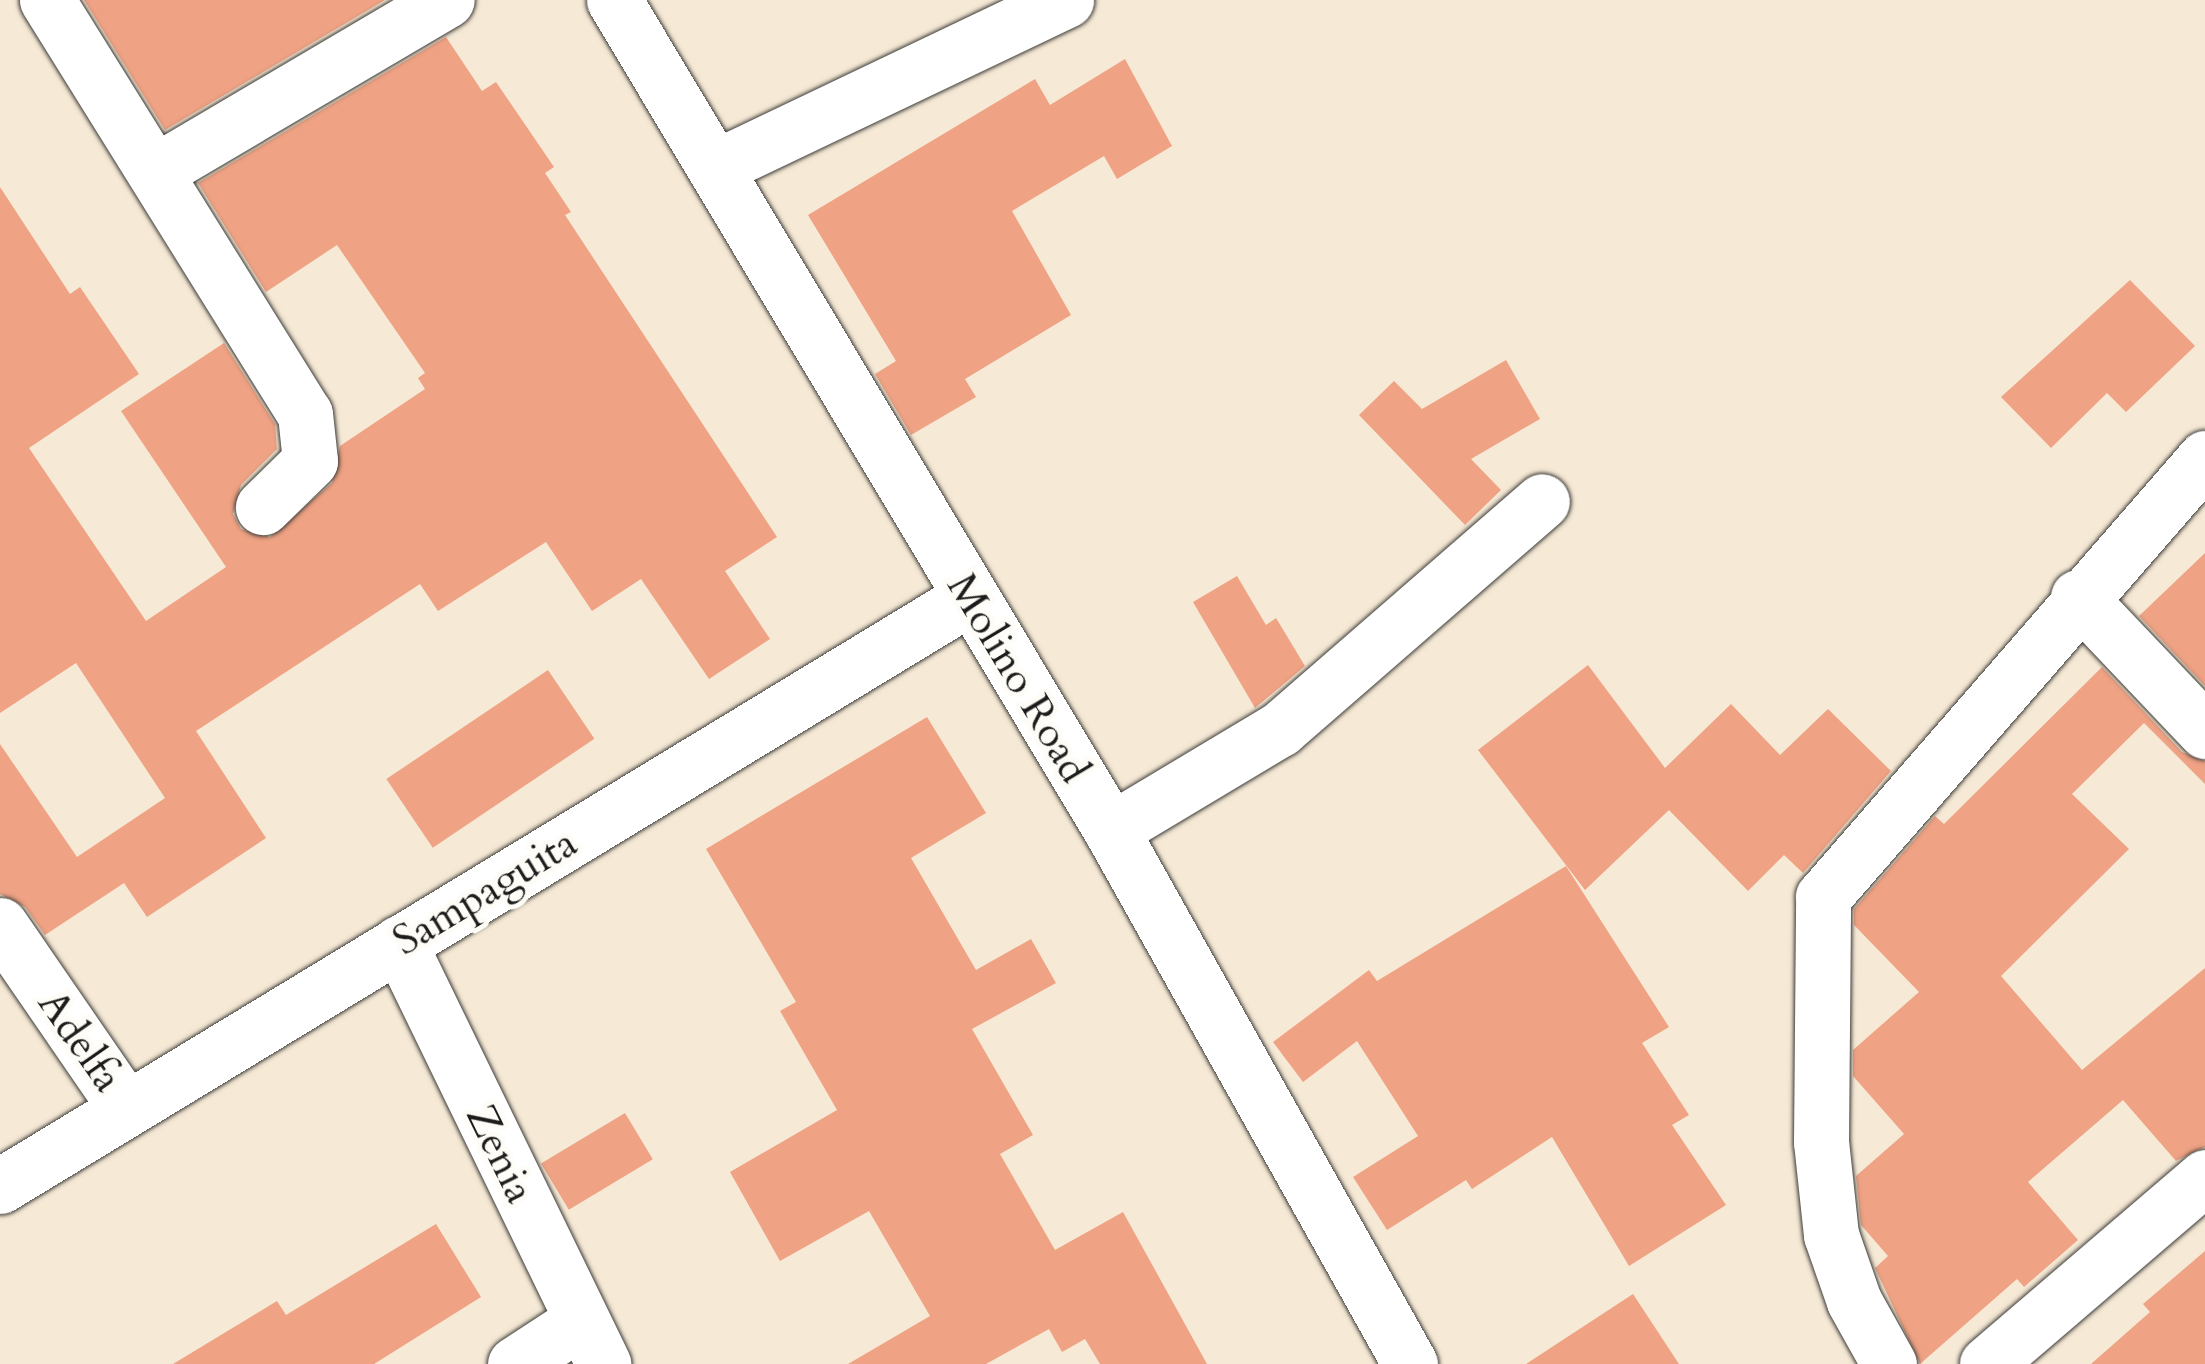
<!DOCTYPE html>
<html>
<head>
<meta charset="utf-8">
<style>
	body { margin:0 }
	#map { position:relative; width:2205px; height:1364px; overflow:hidden; background:#f6ead6; font-family:Cardo,serif }
	div>[style] { position:absolute }
	.building>* { inset:0; background:#efa284; transform-origin:0 0 }
	.roads { filter:drop-shadow(0 0 2px #3d3b38) drop-shadow(0 0 2px #3d3b38) }
	.minor>* { height:55px; margin:-27.5px; padding:0 27.5px; transform-origin:27.5px; border-radius:27.5px; background:#fff }
	.major>* { height:55px; margin:-27.5px; padding:0 27.5px; transform-origin:27.5px; border-radius:27.5px; background:#fff }
	span { translate:-50% -50%; white-space:nowrap; text-align:center; line-height:1.15; -webkit-text-stroke:10px #fdfcf7; paint-order:stroke }
	.street-label { font-size:42px; color:#1c1c1c }
</style>
</head>
<body>
<div id="map">
	<div class="building">
		<i style="clip-path:polygon(84px 0,385px 0,165px 130px)"></i>
		<i style="clip-path:polygon(446px 37px,482px 91px,496px 82px,554px 167px,545px 173px,571px 212px,565px 215px,777px 537px,725px 571px,770px 639px,709px 679px,641px 579px,592px 611px,546px 542px,438px 611px,420px 584px,196px 731px,266px 838px,147px 917px,124px 883px,45px 935px,25px 907px,0 894px,0 744px,77px 857px,165px 798px,76px 663px,0 713px,0 187px,70px 294px,80px 287px,139px 374px,29px 448px,146px 621px,226px 567px,121px 411px,224px 343px,275px 424px,277px 449px,241px 485px,233px 514px,241px 529px,270px 537px,332px 483px,340px 446px,425px 389px,418px 378px,425px 373px,337px 245px,266px 292px,198px 183px)"></i>
		<i style="clip-path:polygon(1125px 59px,1172px 146px,1117px 179px,1104px 156px,1012px 211px,1071px 315px,965px 379px,976px 397px,911px 435px,875px 374px,896px 361px,808px 215px,1035px 79px,1050px 105px)"></i>
		<i style="clip-path:polygon(2130px 280px,2195px 346px,2126px 412px,2107px 393px,2051px 448px,2001px 397px)"></i>
		<i style="clip-path:polygon(1506px 360px,1540px 419px,1471px 459px,1501px 490px,1465px 525px,1359px 415px,1394px 381px,1422px 409px)"></i>
		<i style="clip-path:polygon(2205px 553px,2205px 686px,2139px 616px)"></i>
		<i style="clip-path:polygon(1237px 576px,1266px 625px,1276px 618px,1305px 666px,1255px 708px,1193px 602px)"></i>
		<i style="clip-path:polygon(1588px 665px,1665px 768px,1731px 704px,1780px 755px,1828px 709px,1891px 771px,1803px 873px,1784px 855px,1748px 891px,1669px 810px,1585px 890px,1478px 750px)"></i>
		<i style="clip-path:polygon(2102px 667px,2182px 752px,2205px 761px,2205px 784px,2144px 723px,2072px 794px,2129px 849px,2001px 976px,2082px 1070px,2205px 968px,2205px 1147px,2176px 1161px,2123px 1100px,2028px 1182px,2078px 1240px,2024px 1287px,2017px 1279px,1920px 1364px,1875px 1268px,1888px 1256px,1861px 1225px,1856px 1176px,1904px 1134px,1853px 1076px,1853px 1050px,1919px 992px,1854px 925px,1854px 909px,1935px 816px,1944px 824px)"></i>
		<i style="left:548px;top:670px;width:83px;height:195px;rotate:56deg"></i>
		<i style="clip-path:polygon(927px 717px,986px 813px,911px 858px,976px 970px,1031px 939px,1056px 983px,972px 1029px,1033px 1135px,1000px 1154px,1055px 1250px,1123px 1212px,1207px 1364px,1100px 1364px,1085px 1339px,1062px 1352px,1049px 1329px,986px 1364px,848px 1364px,930px 1316px,869px 1211px,780px 1261px,730px 1172px,837px 1110px,780px 1011px,796px 1002px,706px 849px)"></i>
		<i style="clip-path:polygon(1566px 866px,1669px 1027px,1642px 1043px,1689px 1115px,1672px 1125px,1726px 1205px,1629px 1266px,1552px 1137px,1472px 1189px,1466px 1180px,1387px 1230px,1353px 1177px,1418px 1136px,1357px 1041px,1303px 1082px,1273px 1042px,1369px 970px,1377px 981px)"></i>
		<i style="left:625px;top:1113px;width:54px;height:98px;rotate:59deg"></i>
		<i style="clip-path:polygon(436px 1224px,481px 1297px,374px 1364px,173px 1364px,277px 1301px,286px 1315px)"></i>
		<i style="clip-path:polygon(2205px 1251px,2205px 1364px,2091px 1364px,2150px 1312px,2143px 1304px)"></i>
		<i style="clip-path:polygon(1633px 1294px,1679px 1364px,1526px 1364px)"></i>
	</div>
	<div class="roads">
		<div class="minor">
			<i style="left:47px;top:0;width:488px;rotate:58.1deg"></i>
			<i style="left:305px;top:414px;width:47px;rotate:83.9deg"></i>
			<i style="left:310px;top:461px;width:66px;rotate:135.6deg"></i>
			<i style="left:716px;top:167px;width:388px;rotate:-25.5deg"></i>
			<i style="left:158px;top:170px;width:335px;rotate:-30.5deg"></i>
			<i style="left:2078px;top:597px;width:185px;rotate:46.5deg"></i>
			<i style="left:1111px;top:830px;width:197px;rotate:-30.9deg"></i>
			<i style="left:1280px;top:729px;width:347px;rotate:-41deg"></i>
			<i style="left:0;top:925px;width:222px;rotate:55.5deg"></i>
			<i style="left:399px;top:943px;width:468px;rotate:64.1deg"></i>
			<i style="left:0;top:1186px;width:1133px;rotate:-31.25deg"></i>
			<i style="left:515px;top:1364px;width:79px;rotate:-33.1deg"></i>
			<i style="left:1889px;top:1364px;width:72px;rotate:-119.1deg"></i>
			<i style="left:1854px;top:1301px;width:70px;rotate:-109.2deg"></i>
			<i style="left:1831px;top:1235px;width:94px;rotate:-96.1deg"></i>
			<i style="left:1821px;top:1142px;width:245px;rotate:-89.5deg"></i>
			<i style="left:1823px;top:897px;width:582px;rotate:-48.97deg"></i>
			<i style="left:1987px;top:1364px;width:287px;rotate:-40.6deg"></i>
		</div>
		<div class="major">
			<i style="left:614px;top:0;width:967px;rotate:59.09deg"></i>
			<i style="left:1111px;top:830px;width:612px;rotate:60.75deg"></i>
		</div>
	</div>
	<div class="street-label">
		<span style="left:1018px;top:678px;rotate:59deg">Molino Road</span>
		<span style="left:485px;top:892px;rotate:-31deg">Sampaguita</span>
		<span style="left:80px;top:1041px;rotate:55deg">Adelfa</span>
		<span style="left:500px;top:1154px;rotate:64deg">Zenia</span>
	</div>
</div>
</body>
</html>
